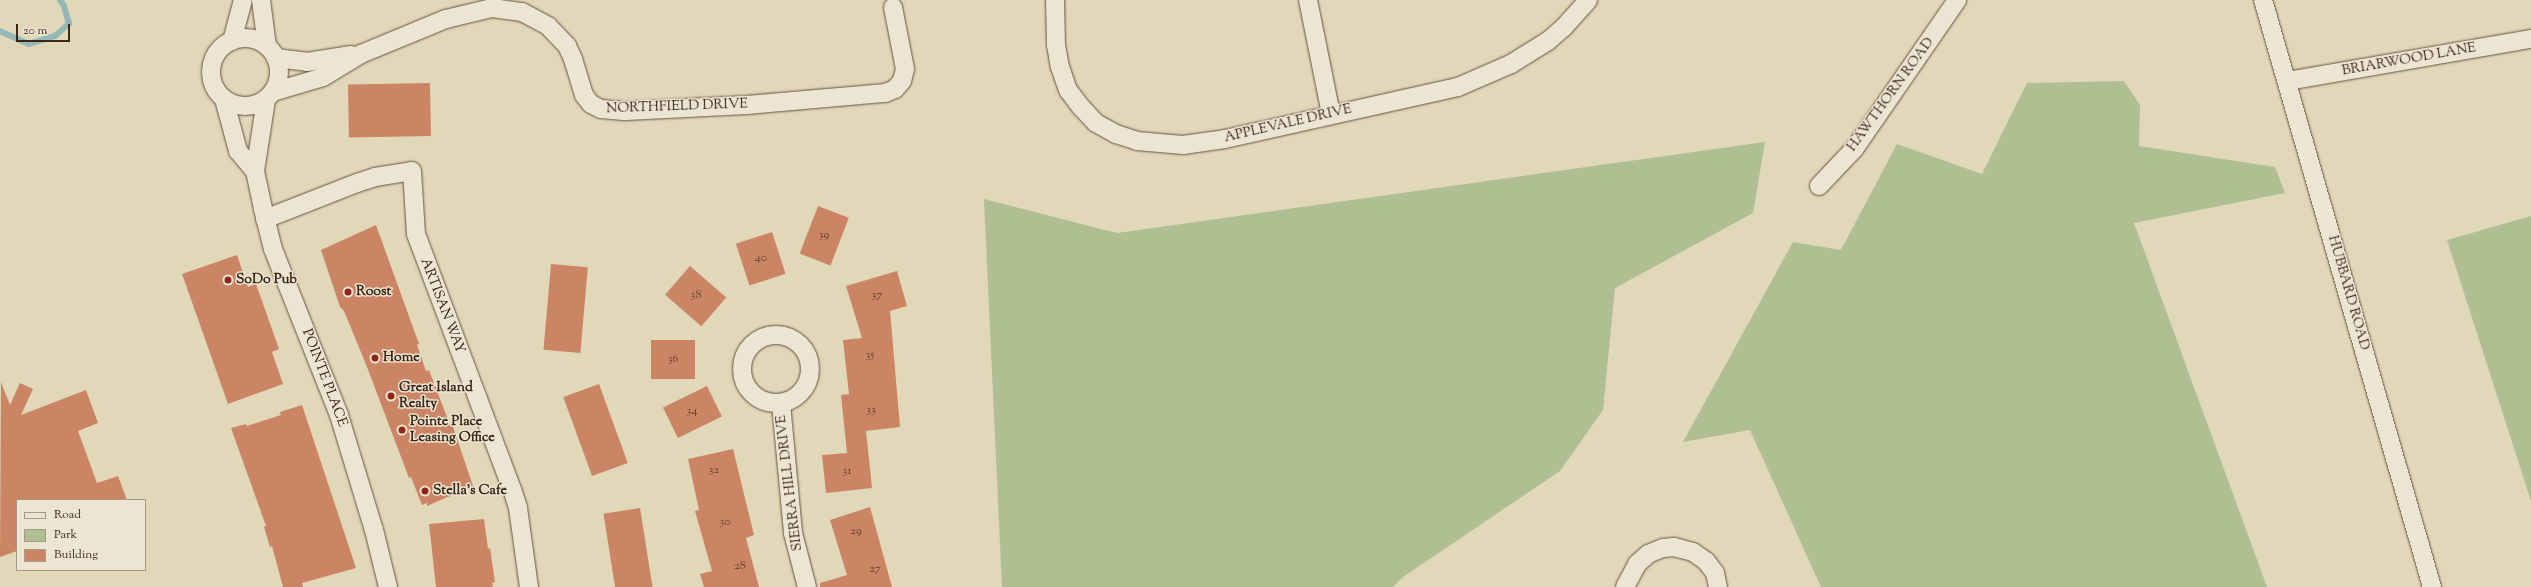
<!DOCTYPE html>
<html>
<head>
<meta charset="utf-8">
<style>
	body { margin:0 }
	#map { position:relative; width:2531px; height:587px; overflow:hidden; background:#e1d7b9; font-family:"Sorts Mill Goudy",serif }
	div>[style] { position:absolute }
	.green>* { inset:0; background:#afbf92 }
	.stream>* { height:5.5px; margin:-2.75px; padding:0 2.75px; transform-origin:2.75px; border-radius:2.75px; background:#95b8b6 }
	.building>* { inset:0; background:#cb8565; transform-origin:0 0 }
	.roads { filter:drop-shadow(0 0 1px #65523e) drop-shadow(0 0 1px #65523e) }
	.minor>* { height:18px; margin:-9px; padding:0 9px; transform-origin:9px; border-radius:9px; background:#ece5d2 }
	.minor>.ring { margin:-9px; padding:0; box-sizing:content-box; background:none; border:18px solid #ece5d2; border-radius:50% }
	.dots>* { width:11px; height:11px; translate:-50% -50%; box-sizing:border-box; border:2px solid #ece5d2; border-radius:50% }
	span { translate:-50% -50%; white-space:nowrap; text-align:center; line-height:1.15; -webkit-text-stroke:3px #ece5d2; paint-order:stroke }
	.number-label { font-size:12px; color:#603e29 }
	.number-label span { -webkit-text-stroke-width:0 }
	.street-label { font-size:14px; color:#3c2615 }
	.poi-label { font-size:14px; color:#3c2615; font-weight:700 }
	.left { translate:0 -50%; text-align:left }
	.legend { position:absolute; left:16px; top:499px; width:130px; height:72px; box-sizing:border-box; background:#ece5d2; border:1px solid #a69986; margin:0; padding:5px 7px; list-style:none; font-size:12px; color:#3c2615 }
	.legend li { display:flex; align-items:center; gap:8px; height:20px }
	.legend b { width:20px; border:1px solid #a69986 }
	.scale { position:absolute; left:16px; top:24px; width:54px; height:18px; box-sizing:border-box; border:2px solid #3c2615; border-top:0; padding-left:5px; font-size:12px; line-height:14px; white-space:nowrap; color:#3c2615; -webkit-text-stroke:3px #ece5d2; paint-order:stroke }
</style>
</head>
<body>
<div id="map">
	<div class="green">
		<i style="clip-path:polygon(2124px 81px,2140px 105px,2139px 146px,2275px 167px,2285px 193px,2134px 223px,2267px 587px,1821px 587px,1750px 430px,1683px 442px,1793px 242px,1841px 250px,1897px 144px,1982px 174px,2027px 83px)"></i>
		<i style="clip-path:polygon(1765px 142px,1753px 213px,1615px 288px,1603px 410px,1560px 471px,1403px 577px,1393px 587px,1002px 587px,984px 199px,1117px 233px)"></i>
		<i style="clip-path:polygon(2531px 216px,2531px 501px,2447px 240px)"></i>
	</div>
	<div class="stream">
		<i style="left:0;top:31px;width:32px;rotate:24deg"></i>
		<i style="left:29px;top:44px;width:27px;rotate:-17deg"></i>
		<i style="left:55px;top:36px;width:18px;rotate:-41deg"></i>
		<i style="left:69px;top:24px;width:19px;rotate:-106deg"></i>
		<i style="left:64px;top:6px;width:7px;rotate:-124deg"></i>
	</div>
	<div class="building">
		<i style="left:430px;top:83px;width:53px;height:82px;rotate:89deg"></i>
		<i style="left:818px;top:206px;width:33px;height:51px;rotate:21deg"></i>
		<i style="clip-path:polygon(376px 225px,419px 344px,417px 345px,426px 371px,429px 370px,450px 425px,452px 424px,473px 486px,427px 506px,427px 503px,422px 505px,411px 477px,409px 478px,367px 367px,344px 311px,340px 307px,321px 250px)"></i>
		<i style="left:772px;top:232px;width:44px;height:38px;rotate:72deg"></i>
		<i style="clip-path:polygon(237px 255px,248px 287px,256px 284px,279px 349px,272px 352px,283px 384px,228px 404px,182px 274px)"></i>
		<i style="left:551px;top:264px;width:37px;height:86px;rotate:5deg"></i>
		<i style="left:690px;top:266px;width:48px;height:38px;rotate:41deg"></i>
		<i style="clip-path:polygon(897px 271px,907px 306px,890px 311px,900px 427px,866px 431px,872px 488px,826px 493px,822px 455px,847px 453px,841px 395px,849px 394px,843px 340px,862px 338px,846px 286px)"></i>
		<i style="left:695px;top:340px;width:39px;height:44px;rotate:90deg"></i>
		<i style="clip-path:polygon(1px 382px,10px 405px,20px 383px,33px 389px,21px 415px,86px 390px,98px 423px,78px 431px,97px 483px,118px 476px,127px 500px,17px 500px,17px 551px,0 557px)"></i>
		<i style="left:599px;top:384px;width:84px;height:38px;rotate:70deg"></i>
		<i style="left:707px;top:386px;width:34px;height:49px;rotate:64deg"></i>
		<i style="clip-path:polygon(302px 405px,356px 568px,302px 583px,303px 587px,283px 587px,272px 546px,270px 547px,264px 527px,266px 526px,231px 428px,246px 424px,247px 426px,281px 415px,280px 412px)"></i>
		<i style="clip-path:polygon(733px 449px,754px 535px,746px 538px,759px 587px,704px 587px,700px 574px,712px 571px,695px 511px,699px 510px,688px 459px)"></i>
		<i style="clip-path:polygon(870px 507px,892px 587px,820px 587px,820px 583px,847px 575px,830px 520px)"></i>
		<i style="left:640px;top:508px;width:80px;height:37px;rotate:81deg"></i>
		<i style="clip-path:polygon(484px 519px,488px 549px,490px 548px,495px 582px,492px 583px,493px 587px,436px 587px,429px 524px)"></i>
	</div>
	<div class="roads">
		<div class="minor">
			<i style="left:261px;top:0;width:46px;rotate:82.6deg"></i>
			<i style="left:1055px;top:0;width:45px;rotate:88.7deg"></i>
			<i style="left:1056px;top:45px;width:22px;rotate:80deg"></i>
			<i style="left:1060px;top:67px;width:24px;rotate:71deg"></i>
			<i style="left:1068px;top:90px;width:21px;rotate:53deg"></i>
			<i style="left:1081px;top:107px;width:22px;rotate:47deg"></i>
			<i style="left:1096px;top:123px;width:23px;rotate:29deg"></i>
			<i style="left:1116px;top:134px;width:22px;rotate:18deg"></i>
			<i style="left:1137px;top:141px;width:46px;rotate:5deg"></i>
			<i style="left:1183px;top:145px;width:42px;rotate:-8.1deg"></i>
			<i style="left:1225px;top:139px;width:239px;rotate:-12.6deg"></i>
			<i style="left:1458px;top:87px;width:58px;rotate:-23.5deg"></i>
			<i style="left:1511px;top:64px;width:44px;rotate:-31.9deg"></i>
			<i style="left:1548px;top:41px;width:21px;rotate:-41deg"></i>
			<i style="left:1564px;top:27px;width:36px;rotate:-48deg"></i>
			<i style="left:1308px;top:0;width:116px;rotate:78.6deg"></i>
			<i style="left:2263px;top:0;width:611px;rotate:73.94deg"></i>
			<i class="ring" style="left:211px;top:38px;width:50px;height:50px"></i>
			<i style="left:232px;top:41px;width:42px;rotate:-75deg"></i>
			<i style="left:276px;top:58px;width:31px;rotate:7deg"></i>
			<i style="left:307px;top:62px;width:45px;rotate:-9deg"></i>
			<i style="left:2287px;top:81px;width:248px;rotate:-9.8deg"></i>
			<i style="left:273px;top:92px;width:52px;rotate:-16.7deg"></i>
			<i style="left:323px;top:77px;width:44px;rotate:-31.2deg"></i>
			<i style="left:361px;top:54px;width:92px;rotate:-22.4deg"></i>
			<i style="left:446px;top:19px;width:47px;rotate:-13.4deg"></i>
			<i style="left:492px;top:8px;width:30px;rotate:8deg"></i>
			<i style="left:522px;top:12px;width:30px;rotate:28deg"></i>
			<i style="left:548px;top:26px;width:28px;rotate:46deg"></i>
			<i style="left:567px;top:46px;width:14px;rotate:65deg"></i>
			<i style="left:573px;top:59px;width:38px;rotate:73deg"></i>
			<i style="left:584px;top:95px;width:11px;rotate:52deg"></i>
			<i style="left:591px;top:104px;width:11px;rotate:27deg"></i>
			<i style="left:601px;top:109px;width:25px;rotate:5deg"></i>
			<i style="left:626px;top:111px;width:121px;rotate:-2.8deg"></i>
			<i style="left:747px;top:105px;width:139px;rotate:-5deg"></i>
			<i style="left:885px;top:93px;width:11px;rotate:-22deg"></i>
			<i style="left:895px;top:89px;width:11px;rotate:-49deg"></i>
			<i style="left:902px;top:81px;width:12px;rotate:-76deg"></i>
			<i style="left:905px;top:69px;width:63px;rotate:-101deg"></i>
			<i style="left:224px;top:99px;width:54px;rotate:74.9deg"></i>
			<i style="left:238px;top:151px;width:26px;rotate:50deg"></i>
			<i style="left:266px;top:100px;width:72px;rotate:98.8deg"></i>
			<i style="left:255px;top:171px;width:39px;rotate:78deg"></i>
			<i style="left:263px;top:209px;width:41px;rotate:76deg"></i>
			<i style="left:273px;top:249px;width:179px;rotate:68.3deg"></i>
			<i style="left:339px;top:415px;width:120px;rotate:73.1deg"></i>
			<i style="left:374px;top:530px;width:59px;rotate:76.2deg"></i>
			<i style="left:1819px;top:186px;width:52px;rotate:-46.5deg"></i>
			<i style="left:1855px;top:148px;width:180px;rotate:-55.4deg"></i>
			<i style="left:265px;top:219px;width:99px;rotate:-21.4deg"></i>
			<i style="left:357px;top:183px;width:19px;rotate:-18deg"></i>
			<i style="left:375px;top:177px;width:37px;rotate:-9deg"></i>
			<i style="left:412px;top:171px;width:63px;rotate:86.4deg"></i>
			<i style="left:416px;top:234px;width:272px;rotate:69.4deg"></i>
			<i style="left:512px;top:489px;width:20px;rotate:72deg"></i>
			<i style="left:518px;top:508px;width:80px;rotate:82.1deg"></i>
			<i class="ring" style="left:742px;top:335px;width:50px;height:50px"></i>
			<i style="left:781px;top:403px;width:131px;rotate:84.7deg"></i>
			<i style="left:793px;top:533px;width:56px;rotate:75.5deg"></i>
			<i style="left:1625px;top:587px;width:26px;rotate:-62deg"></i>
			<i style="left:1637px;top:564px;width:15px;rotate:-42deg"></i>
			<i style="left:1648px;top:554px;width:16px;rotate:-22deg"></i>
			<i style="left:1663px;top:548px;width:11px;rotate:-5deg"></i>
			<i style="left:1674px;top:547px;width:20px;rotate:15deg"></i>
			<i style="left:1693px;top:552px;width:16px;rotate:35deg"></i>
			<i style="left:1706px;top:561px;width:15px;rotate:53deg"></i>
			<i style="left:1715px;top:573px;width:14px;rotate:78deg"></i>
		</div>
	</div>
	<div class="dots">
		<i style="left:228px;top:280px;background:#8f2418"></i>
		<i style="left:348px;top:292px;background:#8f2418"></i>
		<i style="left:375px;top:358px;background:#8f2418"></i>
		<i style="left:391px;top:396px;background:#8f2418"></i>
		<i style="left:402px;top:430px;background:#8f2418"></i>
		<i style="left:425px;top:491px;background:#8f2418"></i>
	</div>
	<div class="number-label">
		<span style="left:824px;top:236px">39</span>
		<span style="left:761px;top:259px">40</span>
		<span style="left:696px;top:296px">38</span>
		<span style="left:877px;top:296px">37</span>
		<span style="left:870px;top:356px">35</span>
		<span style="left:673px;top:360px">36</span>
		<span style="left:871px;top:411px">33</span>
		<span style="left:692px;top:412px">34</span>
		<span style="left:714px;top:471px">32</span>
		<span style="left:847px;top:472px">31</span>
		<span style="left:725px;top:523px">30</span>
		<span style="left:856px;top:532px">29</span>
		<span style="left:740px;top:567px">28</span>
		<span style="left:875px;top:570px">27</span>
	</div>
	<div class="street-label">
		<span style="left:2409px;top:60px;rotate:-10deg">BRIARWOOD LANE</span>
		<span style="left:1891px;top:95px;rotate:-54deg">HAWTHORN ROAD</span>
		<span style="left:677px;top:107px;rotate:-2deg">NORTHFIELD DRIVE</span>
		<span style="left:1288px;top:124px;rotate:-13deg">APPLEVALE DRIVE</span>
		<span style="left:2348px;top:293px;rotate:74deg">HUBBARD ROAD</span>
		<span style="left:442px;top:306px;rotate:69deg">ARTISAN WAY</span>
		<span style="left:324px;top:378px;rotate:69deg">POINTE PLACE</span>
		<span style="left:790px;top:483px;rotate:-97deg">SIERRA HILL DRIVE</span>
	</div>
	<div class="poi-label">
		<span class="left" style="left:236px;top:280px">SoDo Pub</span>
		<span class="left" style="left:356px;top:292px">Roost</span>
		<span class="left" style="left:383px;top:358px">Home</span>
		<span class="left" style="left:399px;top:396px">Great Island<br>Realty</span>
		<span class="left" style="left:410px;top:430px">Pointe Place<br>Leasing Office</span>
		<span class="left" style="left:433px;top:491px">Stella's Cafe</span>
	</div>
	<ul class="legend">
	<li><b style="height:5px;background:#ece5d2"></b>Road</li>
	<li><b style="height:11px;background:#afbf92"></b>Park</li>
	<li><b style="height:11px;background:#cb8565"></b>Building</li>
	</ul>
	<div class="scale">20 m</div>
</div>
</body>
</html>
